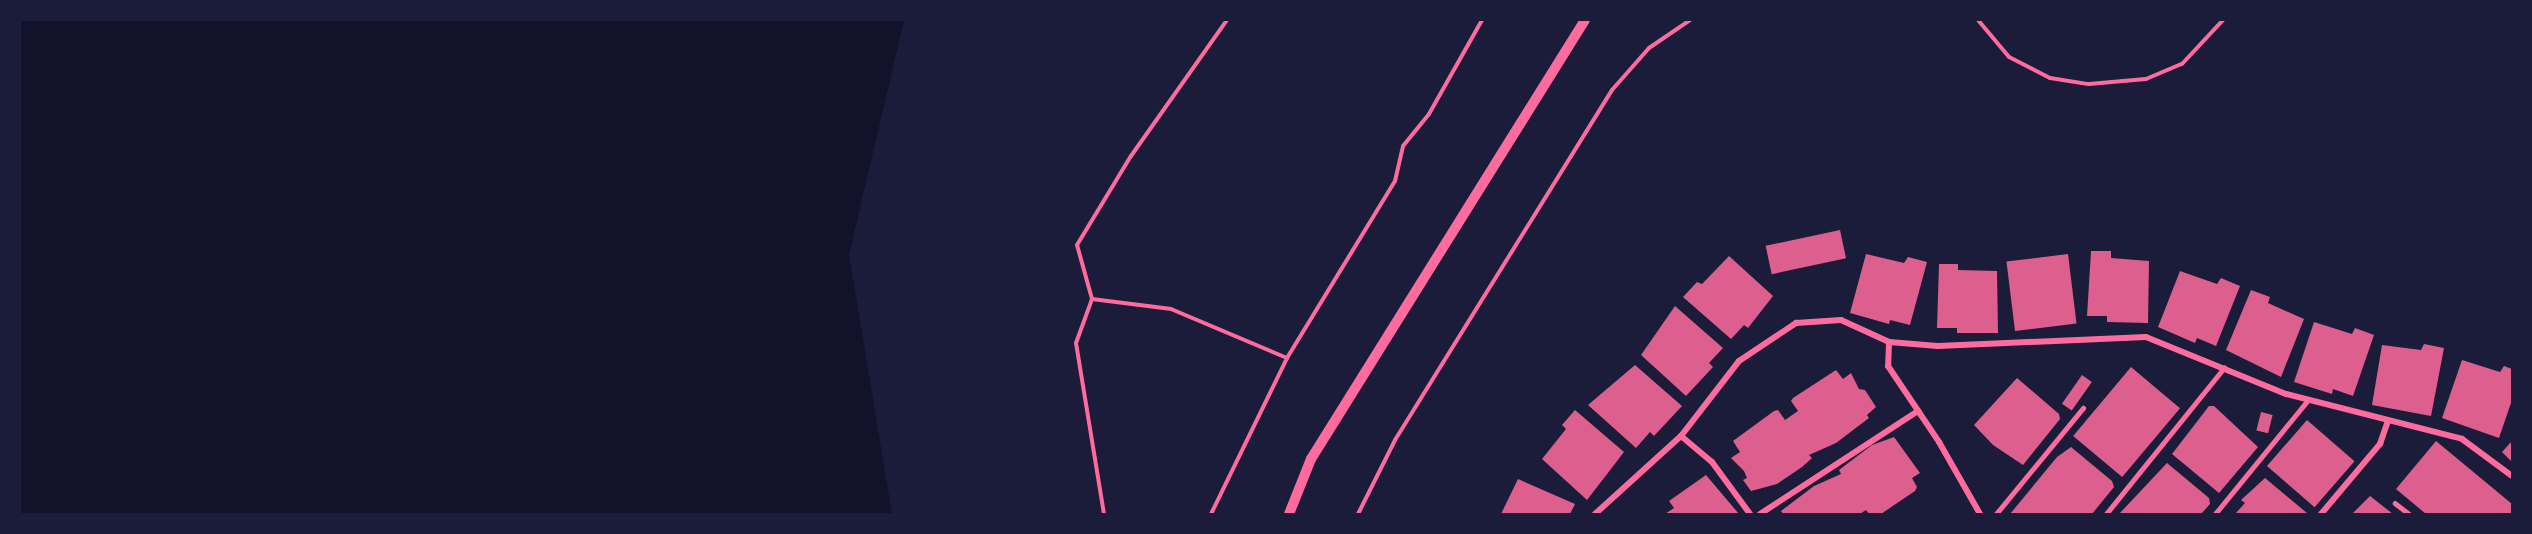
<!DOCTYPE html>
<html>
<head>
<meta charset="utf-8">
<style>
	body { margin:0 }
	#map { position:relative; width:2532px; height:534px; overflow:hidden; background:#1b1b3a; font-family:"IBM Plex Sans",sans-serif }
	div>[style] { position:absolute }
	.water>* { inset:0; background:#12122b }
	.building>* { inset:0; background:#dd5f8e; transform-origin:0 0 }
	.path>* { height:4px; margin:-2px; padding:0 2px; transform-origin:2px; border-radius:2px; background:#ff6b9d }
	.service>* { height:4.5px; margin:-2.25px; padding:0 2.25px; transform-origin:2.25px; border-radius:2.25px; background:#ff6b9d }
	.minor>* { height:6px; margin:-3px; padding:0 3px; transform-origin:3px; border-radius:3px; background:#ff6b9d }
	.tertiary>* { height:10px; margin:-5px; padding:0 5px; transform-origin:5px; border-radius:5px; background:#ff6b9d }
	span { translate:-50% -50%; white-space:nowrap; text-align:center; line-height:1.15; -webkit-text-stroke:5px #1b1b3a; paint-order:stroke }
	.frame { position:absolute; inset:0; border:21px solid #1b1b3a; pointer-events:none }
</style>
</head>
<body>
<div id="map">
	<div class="water">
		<i style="clip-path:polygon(20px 20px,904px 20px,849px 255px,892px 514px,20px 514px)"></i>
	</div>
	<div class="building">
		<i style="left:1840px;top:230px;width:29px;height:76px;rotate:78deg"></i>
		<i style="clip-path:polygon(2091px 251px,2111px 251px,2111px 258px,2149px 261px,2148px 323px,2107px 322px,2107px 316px,2087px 316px)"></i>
		<i style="clip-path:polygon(1866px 254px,1904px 263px,1908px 257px,1927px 262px,1910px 325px,1890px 320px,1889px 324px,1850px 313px)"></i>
		<i style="left:2068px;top:254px;width:70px;height:62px;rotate:83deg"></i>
		<i style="clip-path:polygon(1729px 256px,1773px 296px,1748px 328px,1744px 325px,1731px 339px,1683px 297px,1697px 282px,1702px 284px)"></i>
		<i style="clip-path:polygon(1939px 264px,1958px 264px,1958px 270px,1997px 271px,1998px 333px,1957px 333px,1957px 328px,1937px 328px)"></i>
		<i style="clip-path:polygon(2180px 271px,2217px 284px,2221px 278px,2240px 286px,2216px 346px,2197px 338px,2195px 343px,2158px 327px)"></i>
		<i style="clip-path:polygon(2251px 290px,2270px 297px,2268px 303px,2304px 319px,2281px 377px,2226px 350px)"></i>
		<i style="clip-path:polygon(1675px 306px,1723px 348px,1709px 363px,1713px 367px,1686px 396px,1641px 355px)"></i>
		<i style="clip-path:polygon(2314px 322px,2352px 334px,2355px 328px,2374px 335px,2353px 396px,2333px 389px,2332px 394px,2294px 382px)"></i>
		<i style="clip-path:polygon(2424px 344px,2444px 348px,2431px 416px,2372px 405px,2382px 345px,2421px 350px)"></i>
		<i style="clip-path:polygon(2462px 360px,2500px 372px,2504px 366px,2512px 369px,2512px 400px,2499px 438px,2442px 418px)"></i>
		<i style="clip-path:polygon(1635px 365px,1682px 406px,1654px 436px,1650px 432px,1636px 448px,1588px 405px)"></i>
		<i style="left:2131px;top:367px;width:64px;height:90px;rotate:40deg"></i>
		<i style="clip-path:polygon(1836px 370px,1843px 379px,1851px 373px,1859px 389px,1865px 390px,1876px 407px,1867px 415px,1869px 418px,1836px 443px,1809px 455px,1812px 458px,1802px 467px,1777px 484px,1751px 491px,1743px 480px,1747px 478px,1744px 471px,1731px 458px,1740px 452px,1733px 441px,1774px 411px,1778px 410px,1785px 420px,1798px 411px,1791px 401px,1793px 398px)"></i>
		<i style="left:2082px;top:375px;width:12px;height:35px;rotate:35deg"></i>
		<i style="clip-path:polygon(2017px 378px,2059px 414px,2060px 419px,2023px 465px,1993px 445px,1974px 425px)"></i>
		<i style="clip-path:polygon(2209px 406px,2214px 406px,2258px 447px,2219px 493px,2172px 454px)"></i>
		<i style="clip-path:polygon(1575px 410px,1624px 452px,1587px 500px,1542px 459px,1566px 429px,1562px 425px)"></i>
		<i style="left:2261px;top:412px;width:12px;height:19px;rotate:14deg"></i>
		<i style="left:2307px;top:420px;width:63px;height:61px;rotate:41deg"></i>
		<i style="clip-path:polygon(1894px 437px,1920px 473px,1912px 478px,1917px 487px,1915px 491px,1881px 514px,1869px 514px,1866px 510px,1860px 514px,1783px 514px,1781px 511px,1814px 486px,1841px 474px,1839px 470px,1872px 445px)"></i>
		<i style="clip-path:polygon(2436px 441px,2512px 504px,2512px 514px,2426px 514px,2396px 489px)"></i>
		<i style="clip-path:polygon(2512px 441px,2512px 462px,2502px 452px)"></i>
		<i style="clip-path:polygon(2071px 447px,2112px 481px,2114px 487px,2092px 514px,2010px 514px,2057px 457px)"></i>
		<i style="clip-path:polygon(2167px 463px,2209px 498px,2210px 504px,2201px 514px,2119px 514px)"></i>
		<i style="clip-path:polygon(1706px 475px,1739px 514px,1665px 514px,1674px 508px,1669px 501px)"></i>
		<i style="clip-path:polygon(2265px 478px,2307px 513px,2306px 514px,2235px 514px,2245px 503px,2241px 500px)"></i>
		<i style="clip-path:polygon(1518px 479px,1575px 504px,1570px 514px,1501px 514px)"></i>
		<i style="clip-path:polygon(2370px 496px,2393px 514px,2352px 514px)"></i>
	</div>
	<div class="path">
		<i style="left:1978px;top:20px;width:48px;rotate:50deg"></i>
		<i style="left:2009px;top:57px;width:46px;rotate:27.1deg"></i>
		<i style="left:2050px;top:78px;width:39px;rotate:9deg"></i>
		<i style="left:2089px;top:84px;width:57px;rotate:-5deg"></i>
		<i style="left:2146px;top:79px;width:39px;rotate:-23deg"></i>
		<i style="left:2182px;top:64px;width:60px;rotate:-47deg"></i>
		<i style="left:1092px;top:299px;width:80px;rotate:7.2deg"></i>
		<i style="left:1171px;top:309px;width:126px;rotate:22.9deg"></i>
		<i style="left:1104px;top:514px;width:173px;rotate:-99.3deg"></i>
		<i style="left:1076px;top:343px;width:47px;rotate:-70deg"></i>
		<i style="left:1092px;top:299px;width:56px;rotate:-105.5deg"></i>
		<i style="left:1077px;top:245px;width:104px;rotate:-58.8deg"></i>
		<i style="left:1131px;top:156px;width:166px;rotate:-54.8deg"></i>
		<i style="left:1211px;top:514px;width:174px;rotate:-64deg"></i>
		<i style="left:1287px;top:358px;width:207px;rotate:-58.6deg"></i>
		<i style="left:1395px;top:181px;width:36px;rotate:-77deg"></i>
		<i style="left:1403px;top:146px;width:41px;rotate:-50.9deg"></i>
		<i style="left:1429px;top:114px;width:108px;rotate:-60.6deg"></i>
		<i style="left:1358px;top:514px;width:83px;rotate:-63.4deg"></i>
		<i style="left:1395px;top:440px;width:412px;rotate:-58.2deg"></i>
		<i style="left:1612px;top:90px;width:56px;rotate:-48.6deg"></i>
		<i style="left:1649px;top:48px;width:50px;rotate:-34.3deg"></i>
	</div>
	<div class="service">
		<i style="left:2395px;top:503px;width:18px;rotate:38deg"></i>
		<i style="left:1996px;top:514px;width:137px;rotate:-50.6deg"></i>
		<i style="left:2106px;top:514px;width:188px;rotate:-51.1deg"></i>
		<i style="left:2215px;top:514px;width:147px;rotate:-50.8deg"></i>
	</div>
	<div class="minor">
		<i style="left:1889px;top:342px;width:24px;rotate:92deg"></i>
		<i style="left:1888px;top:366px;width:92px;rotate:56.1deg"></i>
		<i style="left:1939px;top:442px;width:83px;rotate:60.3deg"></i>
		<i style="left:1681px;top:436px;width:40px;rotate:40deg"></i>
		<i style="left:1712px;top:462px;width:64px;rotate:53.8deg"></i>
		<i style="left:1595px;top:514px;width:116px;rotate:-42.2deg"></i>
		<i style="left:1681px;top:436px;width:95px;rotate:-52.3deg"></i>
		<i style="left:1739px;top:361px;width:69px;rotate:-33.7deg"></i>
		<i style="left:1796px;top:323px;width:45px;rotate:-3.8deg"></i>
		<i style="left:1841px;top:320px;width:53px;rotate:24.6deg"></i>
		<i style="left:1889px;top:342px;width:49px;rotate:4.7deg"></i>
		<i style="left:1938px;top:346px;width:208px;rotate:-2.5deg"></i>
		<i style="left:2146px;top:337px;width:151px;rotate:22.2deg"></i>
		<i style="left:2286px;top:394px;width:182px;rotate:14.3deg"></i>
		<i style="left:2462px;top:439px;width:62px;rotate:36.5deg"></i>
		<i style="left:1760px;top:514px;width:189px;rotate:-33.1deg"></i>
		<i style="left:2321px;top:514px;width:92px;rotate:-49.9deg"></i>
		<i style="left:2380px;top:444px;width:24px;rotate:-71deg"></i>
	</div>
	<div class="tertiary">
		<i style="left:1289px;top:514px;width:59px;rotate:-68.2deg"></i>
		<i style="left:1311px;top:459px;width:517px;rotate:-58.03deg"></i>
	</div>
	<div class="frame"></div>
</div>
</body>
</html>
